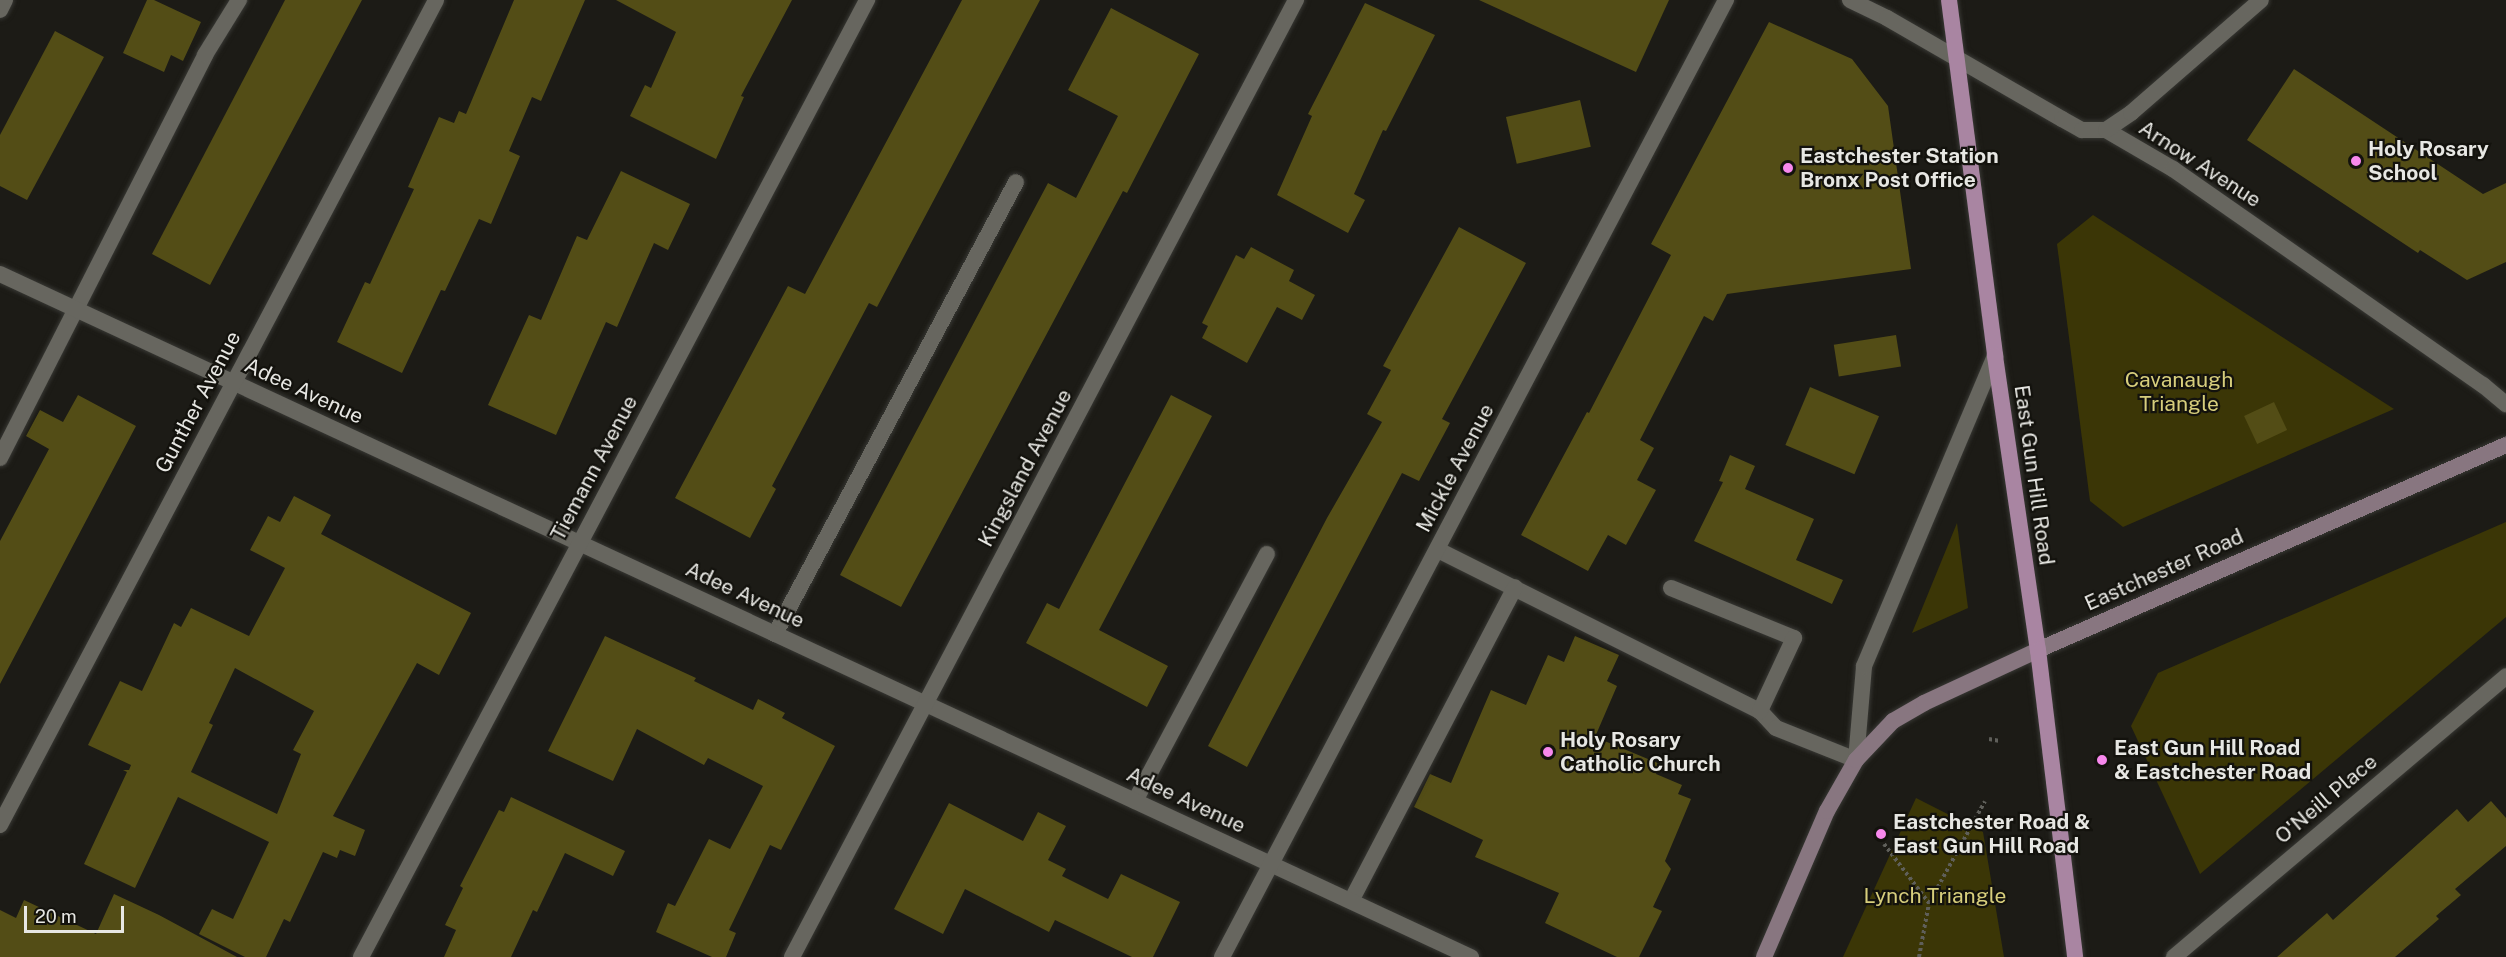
<!DOCTYPE html>
<html>
<head>
<meta charset="utf-8">
<style>
	body { margin:0 }
	#map { position:relative; width:2506px; height:957px; overflow:hidden; background:#1c1b16; font-family:"Public Sans",sans-serif }
	div>[style] { position:absolute }
	.green>* { inset:0; background:#3b3606 }
	.building>* { inset:0; background:#534d16; transform-origin:0 0 }
	.path>* { height:4px; margin-top:-2px; transform-origin:0; background:repeating-linear-gradient(90deg,#5f5f5a 0 3px,transparent 0 6px) }
	.roads { filter:drop-shadow(0 0 2px #383834) drop-shadow(0 0 2px #383834) }
	.service>* { height:16px; margin:-8px; padding:0 8px; transform-origin:8px; border-radius:8px; background:#67665f }
	.minor>* { height:16px; margin:-8px; padding:0 8px; transform-origin:8px; border-radius:8px; background:#67665f }
	.secondary>* { height:16px; margin:-8px; padding:0 8px; transform-origin:8px; border-radius:8px; background:#887680 }
	.primary>* { height:16px; margin:-8px; padding:0 8px; transform-origin:8px; border-radius:8px; background:#a985a2 }
	.dots>* { width:16px; height:16px; translate:-50% -50%; box-sizing:border-box; border:3px solid #13120d; border-radius:50% }
	span { translate:-50% -50%; white-space:nowrap; text-align:center; line-height:1.15; -webkit-text-stroke:4.5px #13120d; paint-order:stroke }
	.poi-label { font-size:21px; color:#e7e7e3; font-weight:700 }
	.left { translate:0 -50%; text-align:left }
	.street-label { font-size:21px; color:#e7e7e3 }
	.park-label { font-size:21px; color:#d7ce7c }
	.scale { position:absolute; left:24px; top:906px; width:100px; height:27px; box-sizing:border-box; border:3px solid #e7e7e3; border-top:0; padding-left:8px; font-size:18px; line-height:21px; white-space:nowrap; color:#e7e7e3; -webkit-text-stroke:4px #13120d; paint-order:stroke }
</style>
</head>
<body>
<div id="map">
	<div class="green">
		<i style="clip-path:polygon(2093px 215px,2394px 409px,2123px 527px,2090px 501px,2057px 244px)"></i>
		<i style="clip-path:polygon(2506px 522px,2506px 617px,2200px 874px,2131px 726px,2158px 673px)"></i>
		<i style="clip-path:polygon(1957px 523px,1968px 608px,1912px 633px)"></i>
		<i style="clip-path:polygon(1916px 798px,1983px 832px,2004px 957px,1843px 957px)"></i>
	</div>
	<div class="building">
		<i style="clip-path:polygon(147px 0,154px 0,201px 22px,183px 61px,171px 55px,164px 72px,123px 53px)"></i>
		<i style="clip-path:polygon(285px 0,362px 0,210px 285px,152px 254px)"></i>
		<i style="clip-path:polygon(514px 0,585px 0,541px 101px,532px 97px,509px 151px,520px 156px,491px 224px,479px 219px,445px 291px,441px 290px,402px 373px,337px 342px,365px 282px,370px 284px,414px 189px,408px 187px,439px 117px,454px 123px,459px 111px,466px 114px)"></i>
		<i style="clip-path:polygon(616px 0,792px 0,741px 96px,744px 97px,716px 159px,630px 116px,645px 85px,651px 88px,676px 32px)"></i>
		<i style="clip-path:polygon(962px 0,1040px 0,877px 307px,869px 303px,772px 486px,776px 489px,750px 538px,675px 498px,788px 286px,805px 294px)"></i>
		<i style="clip-path:polygon(1479px 0,1669px 0,1636px 72px)"></i>
		<i style="clip-path:polygon(1365px 3px,1435px 35px,1386px 131px,1383px 130px,1354px 194px,1365px 200px,1348px 233px,1277px 195px,1312px 116px,1308px 114px)"></i>
		<i style="clip-path:polygon(1111px 8px,1199px 54px,1127px 193px,1123px 191px,901px 607px,840px 575px,1048px 183px,1076px 198px,1118px 116px,1068px 90px)"></i>
		<i style="clip-path:polygon(1769px 22px,1852px 59px,1888px 106px,1911px 269px,1727px 294px,1713px 321px,1704px 316px,1640px 440px,1654px 448px,1637px 480px,1656px 490px,1626px 545px,1608px 535px,1588px 571px,1521px 535px,1587px 412px,1589px 413px,1671px 255px,1651px 244px)"></i>
		<i style="clip-path:polygon(55px 31px,104px 57px,27px 200px,0 186px,0 135px)"></i>
		<i style="clip-path:polygon(2294px 69px,2483px 194px,2506px 183px,2506px 262px,2467px 280px,2420px 250px,2418px 253px,2247px 140px)"></i>
		<i style="left:1580px;top:100px;width:48px;height:76px;rotate:77deg"></i>
		<i style="clip-path:polygon(621px 171px,690px 204px,668px 250px,654px 243px,617px 327px,606px 322px,556px 435px,488px 405px,529px 315px,541px 320px,577px 236px,587px 240px)"></i>
		<i style="clip-path:polygon(1459px 227px,1526px 263px,1442px 419px,1450px 423px,1419px 481px,1402px 473px,1247px 767px,1208px 746px,1327px 518px,1382px 422px,1367px 414px,1391px 370px,1383px 366px)"></i>
		<i style="clip-path:polygon(1251px 247px,1294px 270px,1289px 281px,1315px 295px,1302px 320px,1277px 307px,1247px 363px,1202px 338px,1208px 326px,1202px 323px,1236px 255px,1244px 259px)"></i>
		<i style="left:1896px;top:335px;width:32px;height:63px;rotate:81deg"></i>
		<i style="left:1810px;top:387px;width:75px;height:63px;rotate:23deg"></i>
		<i style="clip-path:polygon(78px 395px,136px 426px,0 684px,0 541px,49px 449px,26px 436px,40px 410px,63px 422px)"></i>
		<i style="clip-path:polygon(1171px 395px,1212px 416px,1099px 630px,1168px 666px,1147px 707px,1026px 643px,1047px 603px,1059px 609px)"></i>
		<i style="left:2274px;top:402px;width:31px;height:33px;rotate:65deg"></i>
		<i style="clip-path:polygon(1730px 455px,1755px 466px,1745px 489px,1814px 519px,1796px 560px,1843px 580px,1832px 604px,1694px 541px,1723px 482px,1719px 481px)"></i>
		<i style="clip-path:polygon(evenodd,294px 496px,331px 515px,321px 534px,471px 613px,439px 675px,417px 663px,333px 816px,365px 830px,355px 856px,340px 850px,337px 858px,323px 852px,290px 922px,284px 919px,266px 957px,245px 957px,199px 934px,212px 909px,233px 919px,269px 842px,178px 797px,135px 888px,84px 864px,127px 772px,123px 770px,129px 770px,131px 765px,88px 745px,120px 681px,142px 691px,174px 623px,181px 627px,191px 608px,249px 636px,285px 568px,250px 550px,268px 516px,280px 522px,294px 496px,235px 668px,314px 711px,293px 750px,301px 754px,277px 814px,191px 772px,213px 725px,209px 723px,235px 668px)"></i>
		<i style="clip-path:polygon(605px 636px,696px 678px,694px 681px,753px 710px,758px 699px,785px 713px,782px 718px,835px 746px,781px 850px,770px 845px,729px 930px,736px 933px,726px 957px,712px 957px,656px 932px,668px 903px,675px 906px,709px 839px,730px 849px,763px 786px,708px 758px,704px 765px,637px 729px,613px 781px,548px 751px)"></i>
		<i style="clip-path:polygon(1575px 636px,1619px 655px,1607px 681px,1617px 686px,1595px 737px,1660px 764px,1656px 774px,1682px 785px,1678px 794px,1691px 799px,1665px 861px,1671px 869px,1653px 907px,1662px 911px,1639px 957px,1617px 957px,1545px 923px,1559px 893px,1475px 857px,1483px 840px,1414px 807px,1430px 774px,1451px 783px,1491px 690px,1526px 705px,1548px 655px,1564px 662px)"></i>
		<i style="clip-path:polygon(511px 797px,625px 851px,613px 876px,565px 853px,537px 912px,533px 910px,511px 957px,444px 957px,456px 930px,445px 925px,463px 888px,460px 886px,499px 810px,504px 812px)"></i>
		<i style="clip-path:polygon(2491px 801px,2506px 818px,2506px 846px,2455px 889px,2461px 895px,2436px 916px,2439px 919px,2395px 957px,2277px 957px,2327px 913px,2333px 920px,2457px 809px,2468px 822px)"></i>
		<i style="clip-path:polygon(949px 803px,1023px 841px,1038px 812px,1066px 826px,1048px 860px,1066px 869px,1062px 876px,1108px 899px,1121px 874px,1180px 902px,1153px 957px,1132px 957px,1055px 920px,1049px 932px,965px 889px,943px 934px,894px 909px)"></i>
		<i style="clip-path:polygon(114px 894px,159px 915px,237px 957px,0 957px,0 910px,16px 918px,24px 900px,96px 934px)"></i>
	</div>
	<div class="path">
		<i style="left:1989px;top:739px;width:11px;rotate:10deg"></i>
		<i style="left:1884px;top:844px;width:74px;rotate:52.7deg"></i>
		<i style="left:1919px;top:957px;width:55px;rotate:-79.5deg"></i>
		<i style="left:1929px;top:903px;width:116px;rotate:-61.2deg"></i>
	</div>
	<div class="roads">
		<div class="service">
			<i style="left:0;top:458px;width:452px;rotate:-63deg"></i>
			<i style="left:205px;top:55px;width:65px;rotate:-58.3deg"></i>
			<i style="left:1438px;top:550px;width:360px;rotate:26.6deg"></i>
			<i style="left:1760px;top:711px;width:23px;rotate:47deg"></i>
			<i style="left:1776px;top:728px;width:86px;rotate:21.8deg"></i>
			<i style="left:1671px;top:588px;width:133px;rotate:22.1deg"></i>
			<i style="left:1794px;top:638px;width:81px;rotate:115deg"></i>
			<i style="left:775px;top:634px;width:512px;rotate:-61.93deg"></i>
			<i style="left:1135px;top:801px;width:280px;rotate:-61.9deg"></i>
			<i style="left:1351px;top:901px;width:354px;rotate:-62.4deg"></i>
		</div>
		<div class="minor">
			<i style="left:1850px;top:0;width:41px;rotate:25.9deg"></i>
			<i style="left:1887px;top:18px;width:202px;rotate:30deg"></i>
			<i style="left:2062px;top:119px;width:23px;rotate:29deg"></i>
			<i style="left:2082px;top:130px;width:24px"></i>
			<i style="left:2106px;top:130px;width:78px;rotate:30.2deg"></i>
			<i style="left:2173px;top:169px;width:378px;rotate:34.9deg"></i>
			<i style="left:2483px;top:385px;width:30px;rotate:40deg"></i>
			<i style="left:0;top:10px;width:11px;rotate:-63deg"></i>
			<i style="left:2106px;top:130px;width:30px;rotate:-34deg"></i>
			<i style="left:2131px;top:113px;width:172px;rotate:-41deg"></i>
			<i style="left:0;top:274px;width:1622px;rotate:24.91deg"></i>
			<i style="left:1856px;top:760px;width:94px;rotate:-85.1deg"></i>
			<i style="left:1864px;top:666px;width:337px;rotate:-67.1deg"></i>
			<i style="left:0;top:825px;width:933px;rotate:-62.14deg"></i>
			<i style="left:361px;top:957px;width:1083px;rotate:-62.13deg"></i>
			<i style="left:792px;top:957px;width:1082px;rotate:-62.23deg"></i>
			<i style="left:1222px;top:957px;width:1082px;rotate:-62.23deg"></i>
			<i style="left:2174px;top:957px;width:435px;rotate:-40.2deg"></i>
		</div>
		<div class="secondary">
			<i style="left:1764px;top:957px;width:159px;rotate:-66.7deg"></i>
			<i style="left:1827px;top:811px;width:59px;rotate:-60.4deg"></i>
			<i style="left:1856px;top:760px;width:54px;rotate:-46.5deg"></i>
			<i style="left:1893px;top:721px;width:36px;rotate:-30deg"></i>
			<i style="left:1924px;top:703px;width:126px;rotate:-24.9deg"></i>
			<i style="left:2038px;top:650px;width:511px;rotate:-23.66deg"></i>
		</div>
		<div class="primary">
			<i style="left:1949px;top:0;width:359px;rotate:82.6deg"></i>
			<i style="left:1995px;top:356px;width:297px;rotate:81.7deg"></i>
			<i style="left:2038px;top:650px;width:309px;rotate:83.1deg"></i>
		</div>
	</div>
	<div class="dots">
		<i style="left:2356px;top:161px;background:#f788ec"></i>
		<i style="left:1788px;top:168px;background:#f788ec"></i>
		<i style="left:1548px;top:752px;background:#f788ec"></i>
		<i style="left:2102px;top:760px;background:#f788ec"></i>
		<i style="left:1881px;top:834px;background:#f788ec"></i>
	</div>
	<div class="poi-label">
		<span class="left" style="left:2368px;top:161px">Holy Rosary<br>School</span>
		<span class="left" style="left:1800px;top:168px">Eastchester Station<br>Bronx Post Office</span>
		<span class="left" style="left:1560px;top:752px">Holy Rosary<br>Catholic Church</span>
		<span class="left" style="left:2114px;top:760px">East Gun Hill Road<br>&amp; Eastchester Road</span>
		<span class="left" style="left:1893px;top:834px">Eastchester Road &amp;<br>East Gun Hill Road</span>
	</div>
	<div class="street-label">
		<span style="left:2200px;top:164px;rotate:33deg">Arnow Avenue</span>
		<span style="left:304px;top:391px;rotate:25deg">Adee Avenue</span>
		<span style="left:198px;top:402px;rotate:-62deg">Gunther Avenue</span>
		<span style="left:594px;top:468px;rotate:-62deg">Tiemann Avenue</span>
		<span style="left:1025px;top:468px;rotate:-62deg">Kingsland Avenue</span>
		<span style="left:1455px;top:468px;rotate:-62deg">Mickle Avenue</span>
		<span style="left:2034px;top:475px;rotate:82deg">East Gun Hill Road</span>
		<span style="left:2164px;top:570px;rotate:-24deg">Eastchester Road</span>
		<span style="left:745px;top:595px;rotate:25deg">Adee Avenue</span>
		<span style="left:2326px;top:799px;rotate:-40deg">O'Neill Place</span>
		<span style="left:1186px;top:800px;rotate:25deg">Adee Avenue</span>
	</div>
	<div class="park-label">
		<span style="left:2179px;top:392px">Cavanaugh<br>Triangle</span>
		<span style="left:1935px;top:896px">Lynch Triangle</span>
	</div>
	<div class="scale">20 m</div>
</div>
</body>
</html>
